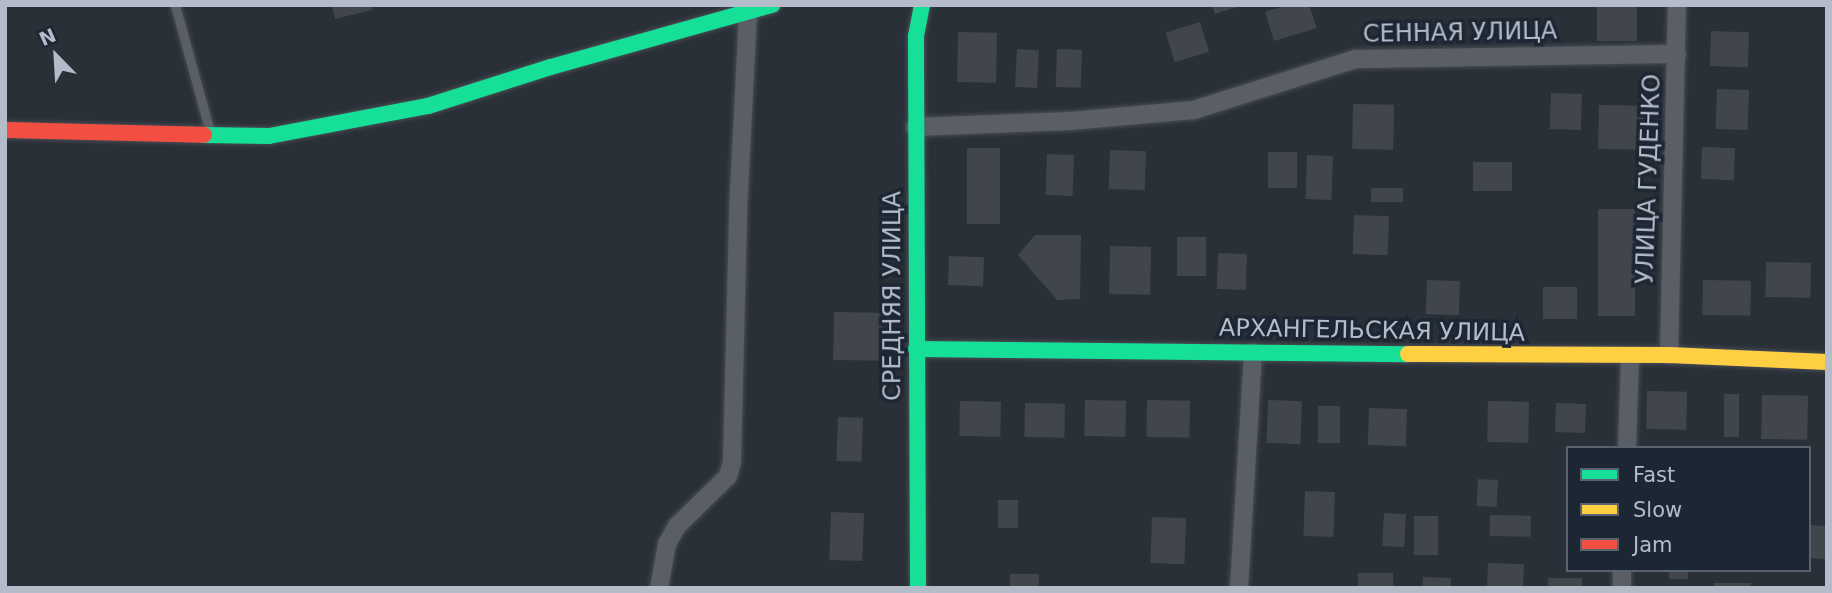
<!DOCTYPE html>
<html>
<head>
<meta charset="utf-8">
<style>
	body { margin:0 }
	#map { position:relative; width:1832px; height:593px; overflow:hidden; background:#2a3038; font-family:"DejaVu Sans",sans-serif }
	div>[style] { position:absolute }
	.building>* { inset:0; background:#41464d; transform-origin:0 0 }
	.roads { filter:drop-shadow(0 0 2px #484c53) drop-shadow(0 0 2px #484c53) }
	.lane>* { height:9px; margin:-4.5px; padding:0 4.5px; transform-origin:4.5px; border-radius:4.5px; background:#5a5e66 }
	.street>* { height:18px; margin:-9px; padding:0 9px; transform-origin:9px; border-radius:9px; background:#5a5e66 }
	.fast>* { height:16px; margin:-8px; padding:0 8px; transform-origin:8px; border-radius:8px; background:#16e098 }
	.slow>* { height:16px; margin:-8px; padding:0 8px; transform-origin:8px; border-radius:8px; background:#ffcf43 }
	.jam>* { height:16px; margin:-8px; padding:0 8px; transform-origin:8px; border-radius:8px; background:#f24e42 }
	span { translate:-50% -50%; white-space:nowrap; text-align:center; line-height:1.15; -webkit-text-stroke:7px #1d2633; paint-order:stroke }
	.street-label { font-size:24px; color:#b4bcc9 }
	.frame { position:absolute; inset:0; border:7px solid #b4bcc9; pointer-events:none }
	.legend { position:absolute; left:1566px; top:446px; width:245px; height:126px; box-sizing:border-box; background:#1d2633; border:2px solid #59626f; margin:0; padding:9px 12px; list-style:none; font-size:21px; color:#b4bcc9 }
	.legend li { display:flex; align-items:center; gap:14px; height:35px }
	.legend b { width:35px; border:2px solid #59626f }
	.north { position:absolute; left:21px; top:21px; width:70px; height:70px; -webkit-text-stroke:5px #1d2633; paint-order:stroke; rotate:336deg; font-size:19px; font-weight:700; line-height:28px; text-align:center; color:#b4bcc9 }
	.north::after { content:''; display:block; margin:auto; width:24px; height:32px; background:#b4bcc9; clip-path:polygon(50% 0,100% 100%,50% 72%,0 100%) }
</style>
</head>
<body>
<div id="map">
	<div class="building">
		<i style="clip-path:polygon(332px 5px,371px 5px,372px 10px,335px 19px)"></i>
		<i style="clip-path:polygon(1212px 5px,1239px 5px,1239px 6px,1215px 14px)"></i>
		<i style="clip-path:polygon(1288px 5px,1309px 5px,1317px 28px,1274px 41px,1265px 12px)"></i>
		<i style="left:1597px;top:5px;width:40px;height:36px"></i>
		<i style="left:1200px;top:22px;width:31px;height:36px;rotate:73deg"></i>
		<i style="left:1711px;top:31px;width:38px;height:35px;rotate:2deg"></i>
		<i style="left:958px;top:32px;width:39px;height:50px;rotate:1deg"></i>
		<i style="left:1017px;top:49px;width:22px;height:38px;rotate:3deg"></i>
		<i style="left:1057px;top:49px;width:25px;height:38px;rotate:2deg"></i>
		<i style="left:1717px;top:89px;width:32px;height:40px;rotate:2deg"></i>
		<i style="left:1551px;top:93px;width:31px;height:36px;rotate:2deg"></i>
		<i style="left:1353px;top:104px;width:41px;height:45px;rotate:1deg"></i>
		<i style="left:1599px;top:105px;width:46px;height:44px;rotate:1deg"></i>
		<i style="left:1702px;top:147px;width:33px;height:32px;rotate:2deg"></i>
		<i style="left:967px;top:148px;width:33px;height:76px"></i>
		<i style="left:1110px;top:150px;width:36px;height:39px;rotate:2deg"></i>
		<i style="left:1268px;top:152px;width:29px;height:36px"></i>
		<i style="left:1047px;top:154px;width:27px;height:41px;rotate:2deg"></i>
		<i style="left:1307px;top:155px;width:26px;height:44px;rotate:2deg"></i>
		<i style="left:1473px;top:162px;width:39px;height:29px"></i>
		<i style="left:1371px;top:188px;width:32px;height:14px"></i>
		<i style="left:1598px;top:209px;width:37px;height:107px"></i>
		<i style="left:1354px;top:215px;width:35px;height:39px;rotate:2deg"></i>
		<i style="clip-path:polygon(1035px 235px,1081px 235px,1080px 299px,1057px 300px,1018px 255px)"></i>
		<i style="left:1177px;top:237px;width:29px;height:39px"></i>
		<i style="left:1110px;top:246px;width:41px;height:48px;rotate:1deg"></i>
		<i style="left:1218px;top:253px;width:29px;height:36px;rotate:2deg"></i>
		<i style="left:949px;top:256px;width:35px;height:29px;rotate:2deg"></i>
		<i style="left:1766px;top:262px;width:45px;height:35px;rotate:1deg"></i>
		<i style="left:1427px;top:280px;width:33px;height:34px;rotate:2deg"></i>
		<i style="left:1703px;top:280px;width:48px;height:35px;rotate:1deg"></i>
		<i style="left:1543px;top:287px;width:34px;height:32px"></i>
		<i style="left:834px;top:312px;width:48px;height:48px;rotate:1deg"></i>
		<i style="left:1647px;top:391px;width:40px;height:38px;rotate:1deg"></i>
		<i style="left:1724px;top:394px;width:15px;height:43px"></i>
		<i style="left:1762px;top:395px;width:46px;height:44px;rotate:1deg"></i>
		<i style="left:1085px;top:400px;width:41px;height:36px;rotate:1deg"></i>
		<i style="left:1147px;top:400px;width:43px;height:37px;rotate:1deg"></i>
		<i style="left:1268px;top:400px;width:34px;height:43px;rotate:2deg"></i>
		<i style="left:960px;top:401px;width:41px;height:35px;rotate:1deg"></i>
		<i style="left:1488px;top:401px;width:41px;height:41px;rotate:1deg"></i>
		<i style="left:1025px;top:403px;width:40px;height:34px;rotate:1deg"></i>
		<i style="left:1556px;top:403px;width:30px;height:29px;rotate:2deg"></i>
		<i style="left:1318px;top:406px;width:22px;height:37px"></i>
		<i style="left:1369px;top:408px;width:38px;height:37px;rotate:2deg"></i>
		<i style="left:838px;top:417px;width:25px;height:44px;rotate:2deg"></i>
		<i style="left:1478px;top:479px;width:20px;height:27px;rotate:3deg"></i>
		<i style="left:1305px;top:491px;width:30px;height:45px;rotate:2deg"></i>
		<i style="left:998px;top:500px;width:20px;height:28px"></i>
		<i style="left:831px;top:512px;width:33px;height:48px;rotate:2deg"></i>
		<i style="left:1384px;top:513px;width:22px;height:33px;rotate:3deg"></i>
		<i style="left:1490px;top:515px;width:41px;height:21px;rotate:1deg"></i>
		<i style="left:1414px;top:516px;width:24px;height:39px"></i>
		<i style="left:1152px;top:517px;width:34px;height:46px;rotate:2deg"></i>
		<i style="left:1809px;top:525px;width:18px;height:33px;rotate:3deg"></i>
		<i style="left:1488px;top:563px;width:36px;height:25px;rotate:2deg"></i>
		<i style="left:1669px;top:570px;width:19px;height:9px"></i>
		<i style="left:1358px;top:573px;width:35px;height:15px"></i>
		<i style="left:1010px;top:574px;width:29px;height:14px"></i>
		<i style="left:1423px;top:577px;width:28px;height:11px;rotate:2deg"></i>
		<i style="left:1582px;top:578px;width:10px;height:34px;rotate:90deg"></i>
		<i style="left:1714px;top:583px;width:37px;height:5px"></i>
	</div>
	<div class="roads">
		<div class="lane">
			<i style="left:175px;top:5px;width:132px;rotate:74.6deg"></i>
		</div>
		<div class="street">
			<i style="left:915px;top:127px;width:155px;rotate:-2.2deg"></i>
			<i style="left:1070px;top:121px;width:124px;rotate:-5.1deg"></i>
			<i style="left:1194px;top:110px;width:170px;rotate:-17.5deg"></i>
			<i style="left:1356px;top:59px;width:321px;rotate:-0.9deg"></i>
			<i style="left:1669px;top:355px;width:350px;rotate:-88.7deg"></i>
			<i style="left:1627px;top:448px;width:91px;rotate:-88.1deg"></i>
			<i style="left:659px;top:588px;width:45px;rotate:-79.7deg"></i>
			<i style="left:667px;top:544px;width:21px;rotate:-61deg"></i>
			<i style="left:677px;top:526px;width:71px;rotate:-44.4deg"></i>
			<i style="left:728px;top:476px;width:15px;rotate:-74deg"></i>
			<i style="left:732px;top:462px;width:251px;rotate:-88.6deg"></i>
			<i style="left:738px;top:211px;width:199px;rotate:-87.1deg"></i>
			<i style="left:1239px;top:588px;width:236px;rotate:-86.6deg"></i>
			<i style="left:1622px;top:588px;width:18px;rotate:-90deg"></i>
		</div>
		<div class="fast">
			<i style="left:204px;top:135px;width:65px;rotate:0.9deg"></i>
			<i style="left:269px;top:136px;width:162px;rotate:-10.7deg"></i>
			<i style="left:428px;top:106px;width:129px;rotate:-17.6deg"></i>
			<i style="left:551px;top:67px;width:230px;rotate:-15.7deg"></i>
			<i style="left:916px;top:349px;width:492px;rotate:0.6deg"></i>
			<i style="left:918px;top:588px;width:552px;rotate:-90.21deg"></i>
			<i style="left:916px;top:36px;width:32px;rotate:-79deg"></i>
		</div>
		<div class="slow">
			<i style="left:1408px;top:354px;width:261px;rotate:0.2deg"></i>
			<i style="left:1669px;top:355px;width:158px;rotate:2.5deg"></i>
		</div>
		<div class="jam">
			<i style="left:5px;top:130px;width:199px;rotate:1.4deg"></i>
		</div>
	</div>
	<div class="street-label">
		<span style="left:1460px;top:33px;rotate:-1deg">СЕННАЯ УЛИЦА</span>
		<span style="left:1649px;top:179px;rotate:-88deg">УЛИЦА ГУДЕНКО</span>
		<span style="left:893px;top:296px;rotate:-90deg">СРЕДНЯЯ УЛИЦА</span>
		<span style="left:1372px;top:331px;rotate:1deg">АРХАНГЕЛЬСКАЯ УЛИЦА</span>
	</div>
	<div class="frame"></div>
	<ul class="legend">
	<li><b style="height:9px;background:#16e098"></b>Fast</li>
	<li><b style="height:9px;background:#ffcf43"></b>Slow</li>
	<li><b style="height:9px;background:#f24e42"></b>Jam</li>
	</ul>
	<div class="north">N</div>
</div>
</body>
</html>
